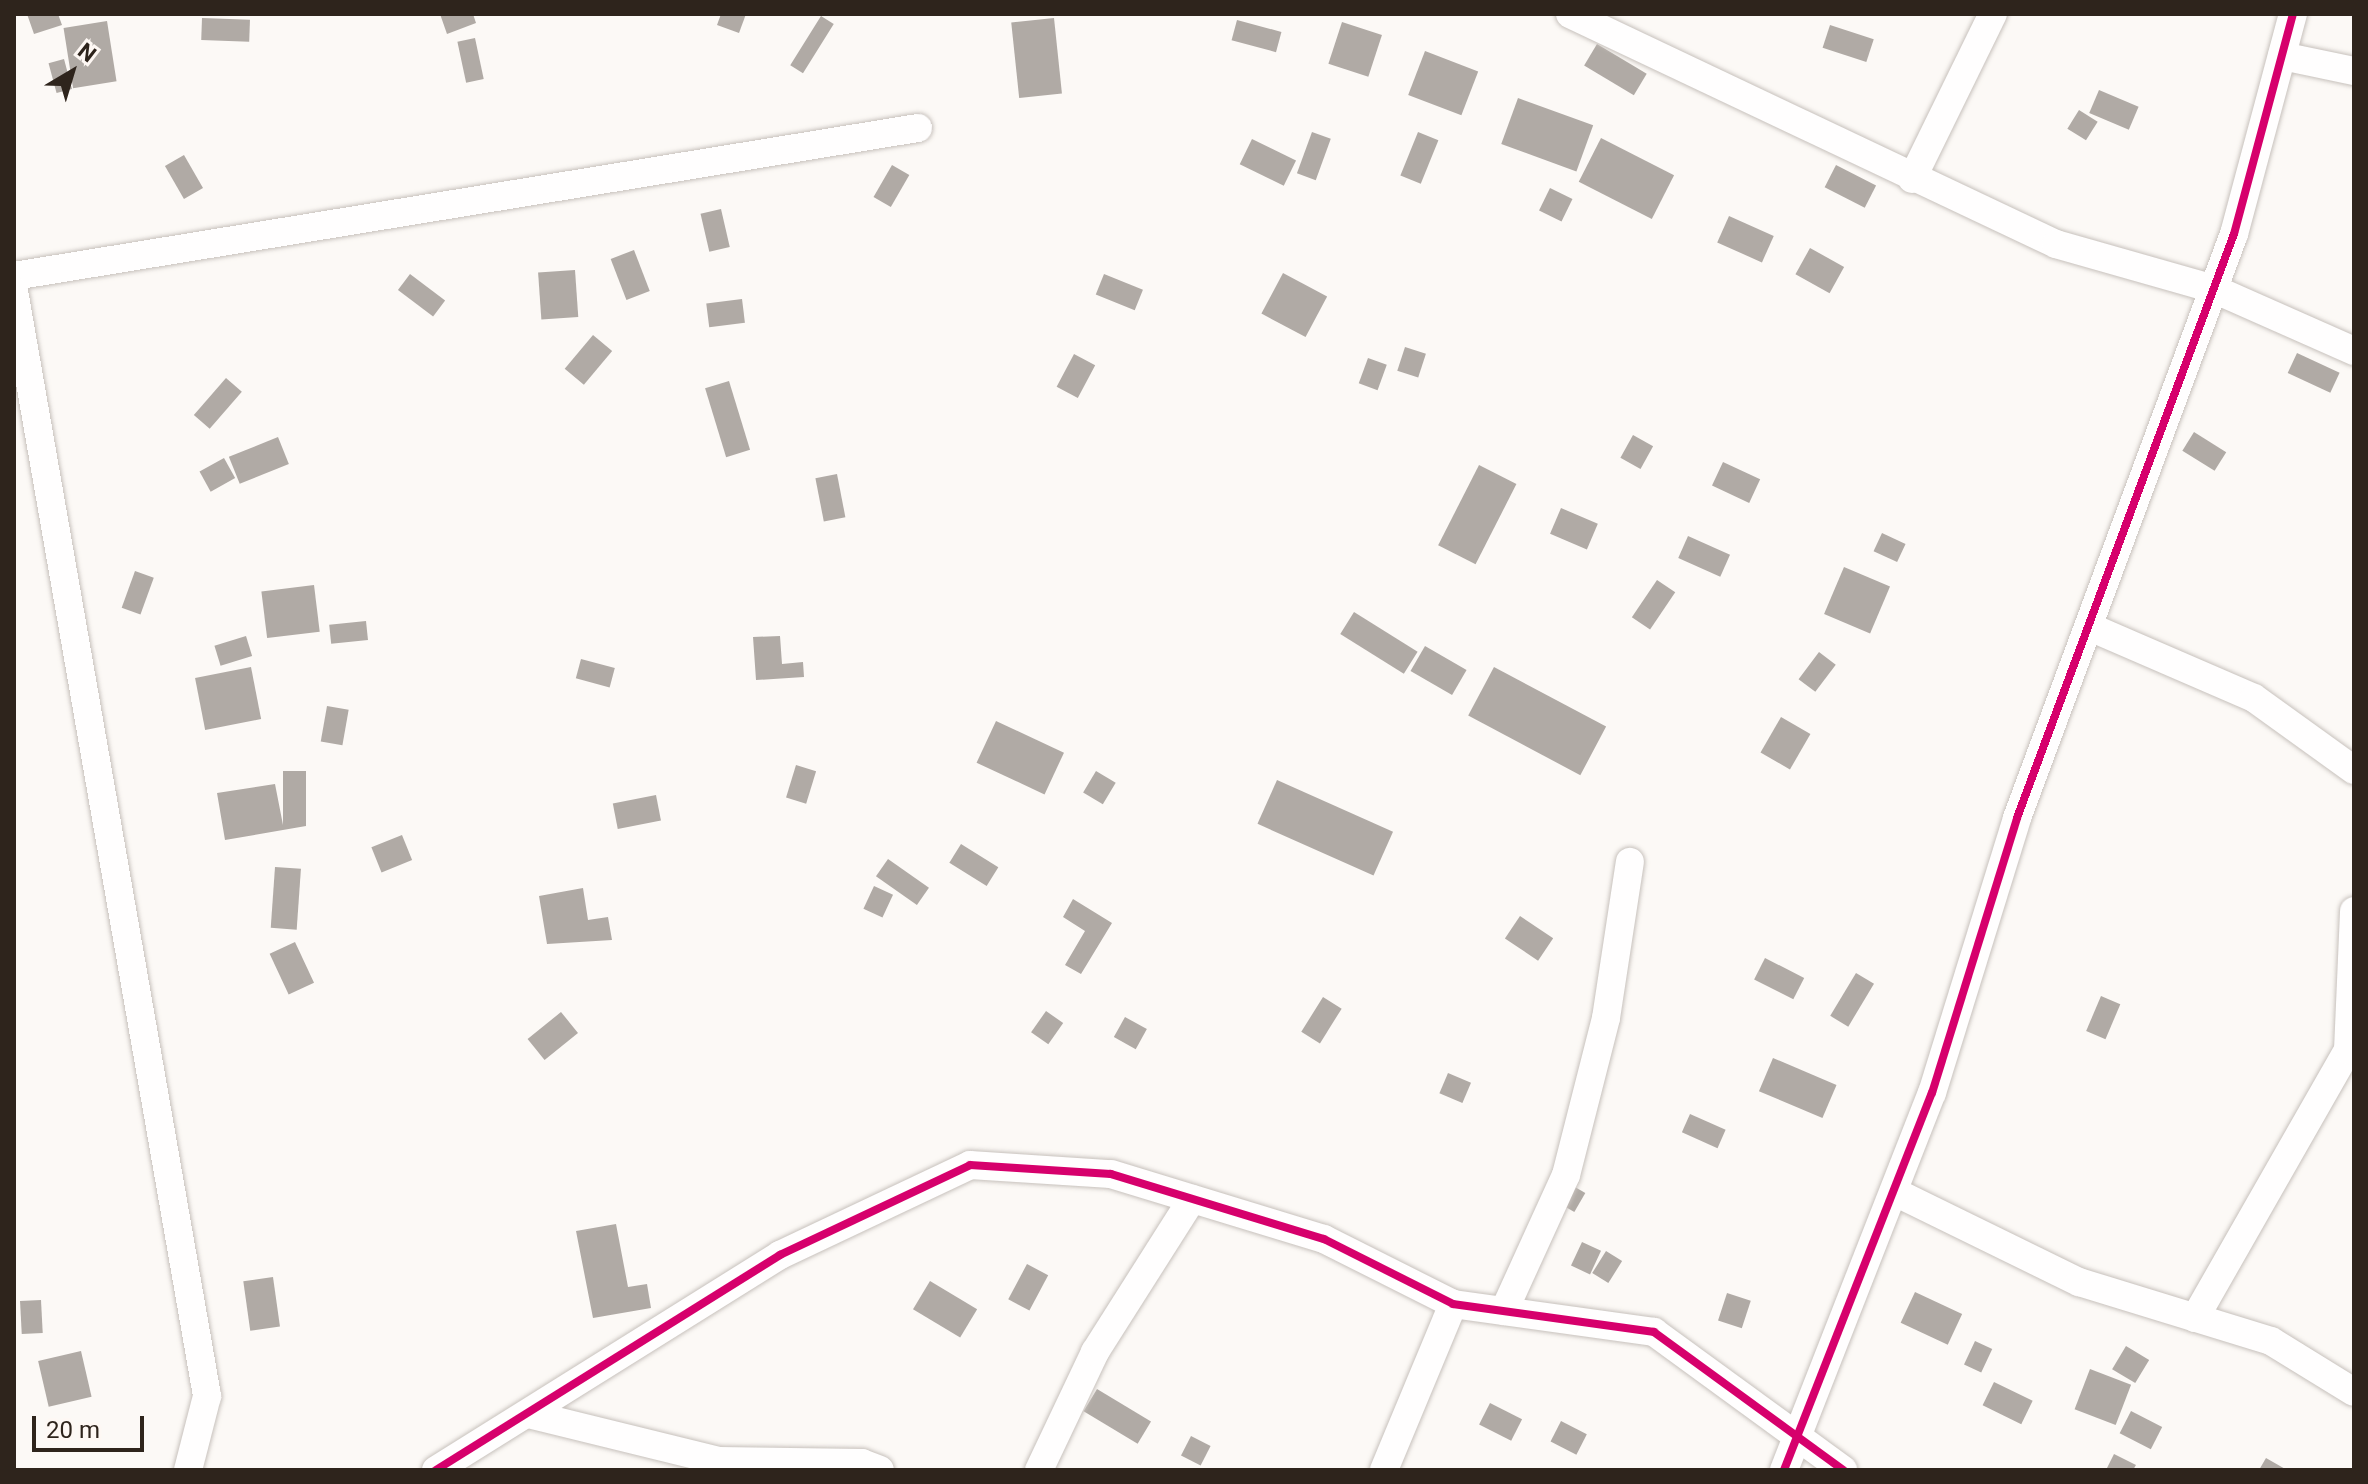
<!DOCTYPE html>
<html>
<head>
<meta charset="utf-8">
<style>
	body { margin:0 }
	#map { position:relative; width:2368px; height:1484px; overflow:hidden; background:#fcf9f6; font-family:Roboto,sans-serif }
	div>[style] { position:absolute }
	.building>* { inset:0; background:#b0aaa5; transform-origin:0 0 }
	.roads { filter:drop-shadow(0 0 2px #c7c1bc) drop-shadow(0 0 2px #c7c1bc) }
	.minor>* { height:28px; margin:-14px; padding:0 14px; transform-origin:14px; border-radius:14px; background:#fffefe }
	.cycleway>* { height:8px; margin:-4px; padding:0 4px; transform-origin:4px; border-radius:4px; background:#d6006c }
	span { translate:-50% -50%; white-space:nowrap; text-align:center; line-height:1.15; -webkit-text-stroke:8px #fef8f4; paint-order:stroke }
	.frame { position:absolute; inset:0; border:16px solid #2e241c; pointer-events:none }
	.north { position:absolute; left:32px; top:32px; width:80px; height:80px; -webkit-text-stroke:6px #fef8f4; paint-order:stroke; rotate:38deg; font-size:22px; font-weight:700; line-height:32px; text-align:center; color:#2e241c }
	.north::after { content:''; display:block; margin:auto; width:28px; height:36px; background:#2e241c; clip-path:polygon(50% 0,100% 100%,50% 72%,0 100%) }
	.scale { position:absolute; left:32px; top:1416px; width:112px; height:36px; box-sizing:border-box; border:4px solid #2e241c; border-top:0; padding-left:10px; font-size:24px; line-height:28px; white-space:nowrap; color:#2e241c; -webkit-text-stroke:6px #fef8f4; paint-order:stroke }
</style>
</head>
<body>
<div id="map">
	<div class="building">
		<i style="clip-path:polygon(27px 14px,58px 14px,62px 25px,34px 34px)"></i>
		<i style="clip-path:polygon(440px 14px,473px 14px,476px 23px,447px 34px)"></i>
		<i style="clip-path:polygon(721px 14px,746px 14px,739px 33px,717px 25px)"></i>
		<i style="left:821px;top:16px;width:15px;height:58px;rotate:32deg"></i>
		<i style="left:202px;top:18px;width:48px;height:22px;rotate:2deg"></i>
		<i style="left:1054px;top:18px;width:76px;height:43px;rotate:84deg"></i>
		<i style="left:1237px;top:20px;width:46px;height:21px;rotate:15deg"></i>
		<i style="left:107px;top:21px;width:61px;height:44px;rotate:81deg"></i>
		<i style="left:1342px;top:22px;width:42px;height:44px;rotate:18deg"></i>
		<i style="left:1830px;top:25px;width:46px;height:24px;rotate:18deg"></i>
		<i style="left:475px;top:38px;width:42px;height:18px;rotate:78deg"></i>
		<i style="left:1597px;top:44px;width:58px;height:25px;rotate:31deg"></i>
		<i style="left:1425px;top:51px;width:57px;height:47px;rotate:21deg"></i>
		<i style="left:64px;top:59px;width:31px;height:16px;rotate:75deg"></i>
		<i style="left:2099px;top:90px;width:43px;height:25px;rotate:23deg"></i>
		<i style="left:1518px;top:98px;width:80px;height:49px;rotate:20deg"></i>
		<i style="left:2079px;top:110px;width:22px;height:22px;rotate:32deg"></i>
		<i style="left:1312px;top:132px;width:20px;height:44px;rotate:20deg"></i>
		<i style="left:1418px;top:132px;width:22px;height:47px;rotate:22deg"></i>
		<i style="left:1601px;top:138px;width:82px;height:49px;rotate:27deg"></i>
		<i style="left:1252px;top:139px;width:49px;height:28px;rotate:26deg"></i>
		<i style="left:184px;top:155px;width:38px;height:22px;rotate:60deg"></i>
		<i style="left:892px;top:165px;width:20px;height:37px;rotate:30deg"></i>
		<i style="left:1836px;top:165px;width:45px;height:25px;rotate:27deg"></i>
		<i style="left:1550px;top:188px;width:25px;height:25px;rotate:26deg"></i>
		<i style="left:721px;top:209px;width:39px;height:21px;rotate:77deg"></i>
		<i style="left:1729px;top:216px;width:49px;height:29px;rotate:24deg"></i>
		<i style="left:1810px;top:248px;width:39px;height:30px;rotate:29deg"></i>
		<i style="left:634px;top:250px;width:44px;height:25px;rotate:69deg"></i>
		<i style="left:575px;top:270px;width:47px;height:37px;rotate:86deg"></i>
		<i style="left:1283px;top:273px;width:50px;height:46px;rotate:28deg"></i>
		<i style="left:410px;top:274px;width:44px;height:20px;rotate:37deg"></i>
		<i style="left:1104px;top:274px;width:42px;height:22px;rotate:22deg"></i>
		<i style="left:742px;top:299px;width:24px;height:36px;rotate:83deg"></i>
		<i style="left:593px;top:335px;width:25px;height:44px;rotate:40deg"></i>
		<i style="left:1405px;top:347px;width:22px;height:25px;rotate:18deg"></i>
		<i style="left:2297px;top:353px;width:47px;height:22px;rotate:25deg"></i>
		<i style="left:1074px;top:354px;width:24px;height:37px;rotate:28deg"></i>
		<i style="left:1368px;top:358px;width:20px;height:27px;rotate:20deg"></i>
		<i style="left:226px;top:378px;width:21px;height:49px;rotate:41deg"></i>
		<i style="left:729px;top:381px;width:72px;height:25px;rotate:73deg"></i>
		<i style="left:2194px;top:432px;width:38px;height:22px;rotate:32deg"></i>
		<i style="left:1633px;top:435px;width:23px;height:26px;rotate:29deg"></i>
		<i style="left:278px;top:437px;width:29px;height:53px;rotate:68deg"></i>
		<i style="left:224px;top:458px;width:23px;height:28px;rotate:61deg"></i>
		<i style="left:1723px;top:462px;width:41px;height:26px;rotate:25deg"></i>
		<i style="left:1479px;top:465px;width:42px;height:90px;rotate:27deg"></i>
		<i style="left:837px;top:474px;width:44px;height:22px;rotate:79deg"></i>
		<i style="left:1561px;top:508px;width:40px;height:28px;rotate:23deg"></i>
		<i style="left:1882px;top:533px;width:26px;height:20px;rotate:25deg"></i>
		<i style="left:1688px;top:536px;width:46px;height:24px;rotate:24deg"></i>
		<i style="left:1844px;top:567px;width:50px;height:51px;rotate:23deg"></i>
		<i style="left:135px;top:571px;width:20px;height:39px;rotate:20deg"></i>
		<i style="left:1657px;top:580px;width:22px;height:45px;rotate:34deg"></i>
		<i style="left:314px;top:585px;width:47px;height:53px;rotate:83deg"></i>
		<i style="left:1354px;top:612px;width:75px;height:26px;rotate:32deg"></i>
		<i style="left:366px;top:621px;width:19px;height:37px;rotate:84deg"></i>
		<i style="left:246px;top:636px;width:21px;height:33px;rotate:73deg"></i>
		<i style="clip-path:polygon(780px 636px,782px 664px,803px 662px,804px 677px,756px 680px,753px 637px)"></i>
		<i style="left:1425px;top:646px;width:48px;height:29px;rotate:30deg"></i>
		<i style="left:1819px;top:652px;width:21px;height:34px;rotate:37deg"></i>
		<i style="left:581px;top:659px;width:35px;height:20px;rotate:15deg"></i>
		<i style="left:251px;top:667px;width:53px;height:57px;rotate:79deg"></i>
		<i style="left:1494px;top:667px;width:127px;height:55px;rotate:28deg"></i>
		<i style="left:327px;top:706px;width:22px;height:36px;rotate:10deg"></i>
		<i style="left:1781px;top:717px;width:34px;height:41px;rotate:30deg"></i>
		<i style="left:996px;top:721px;width:75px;height:46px;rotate:25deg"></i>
		<i style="left:796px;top:765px;width:21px;height:34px;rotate:17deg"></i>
		<i style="clip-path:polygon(283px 771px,306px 771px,306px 826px,225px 840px,217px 793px,275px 784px,283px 825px)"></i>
		<i style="left:1096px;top:771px;width:23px;height:25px;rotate:31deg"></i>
		<i style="left:1277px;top:780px;width:127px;height:48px;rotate:24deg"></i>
		<i style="left:656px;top:795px;width:26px;height:44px;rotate:79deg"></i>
		<i style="left:402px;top:835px;width:27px;height:33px;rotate:68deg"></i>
		<i style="left:961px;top:844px;width:44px;height:22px;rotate:32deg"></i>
		<i style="left:888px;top:859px;width:50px;height:21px;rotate:35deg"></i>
		<i style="left:275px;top:867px;width:26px;height:61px;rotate:4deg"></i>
		<i style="left:874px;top:886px;width:21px;height:25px;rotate:25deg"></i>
		<i style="clip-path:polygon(583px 888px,588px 920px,608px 917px,612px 940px,547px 944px,539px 896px)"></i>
		<i style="clip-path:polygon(1073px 899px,1112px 923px,1081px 974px,1065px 965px,1085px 931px,1063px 917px)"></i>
		<i style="left:1520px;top:916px;width:40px;height:27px;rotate:34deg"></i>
		<i style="left:295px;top:942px;width:45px;height:28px;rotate:65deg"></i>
		<i style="left:1765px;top:958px;width:44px;height:24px;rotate:27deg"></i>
		<i style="left:1856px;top:973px;width:21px;height:50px;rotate:31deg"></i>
		<i style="left:2101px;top:996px;width:21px;height:38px;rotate:23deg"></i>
		<i style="left:1323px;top:997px;width:22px;height:41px;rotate:32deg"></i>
		<i style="left:1046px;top:1011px;width:21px;height:26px;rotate:35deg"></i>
		<i style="left:561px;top:1012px;width:27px;height:43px;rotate:51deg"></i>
		<i style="left:1125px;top:1017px;width:25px;height:23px;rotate:29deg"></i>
		<i style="left:1773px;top:1058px;width:69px;height:36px;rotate:23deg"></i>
		<i style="left:1448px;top:1073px;width:25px;height:22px;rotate:23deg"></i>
		<i style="left:1690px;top:1114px;width:39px;height:20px;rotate:24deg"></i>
		<i style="left:1568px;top:1183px;width:20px;height:22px;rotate:30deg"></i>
		<i style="clip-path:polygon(616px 1224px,628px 1287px,647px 1284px,651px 1308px,593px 1318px,576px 1231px)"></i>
		<i style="left:1582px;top:1242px;width:21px;height:26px;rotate:25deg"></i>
		<i style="left:1606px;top:1251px;width:19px;height:26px;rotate:32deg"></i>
		<i style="left:1027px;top:1264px;width:24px;height:40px;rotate:28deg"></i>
		<i style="left:273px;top:1277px;width:50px;height:30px;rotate:82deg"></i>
		<i style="left:930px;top:1281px;width:55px;height:33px;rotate:31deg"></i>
		<i style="left:1915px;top:1292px;width:52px;height:34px;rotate:25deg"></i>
		<i style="left:1727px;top:1293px;width:25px;height:29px;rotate:18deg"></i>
		<i style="left:41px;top:1300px;width:33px;height:21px;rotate:87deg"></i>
		<i style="left:1975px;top:1341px;width:19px;height:26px;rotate:25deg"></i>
		<i style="left:2126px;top:1346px;width:27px;height:27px;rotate:31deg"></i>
		<i style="left:81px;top:1351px;width:47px;height:44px;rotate:77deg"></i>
		<i style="left:2090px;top:1369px;width:44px;height:43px;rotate:21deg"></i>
		<i style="left:1994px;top:1382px;width:43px;height:26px;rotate:26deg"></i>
		<i style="left:1097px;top:1389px;width:63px;height:26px;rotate:31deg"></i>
		<i style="left:1490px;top:1403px;width:36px;height:24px;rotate:27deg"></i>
		<i style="left:2131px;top:1411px;width:35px;height:25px;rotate:27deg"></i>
		<i style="left:1561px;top:1421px;width:29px;height:23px;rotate:27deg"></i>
		<i style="left:1191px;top:1436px;width:22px;height:22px;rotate:27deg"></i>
		<i style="clip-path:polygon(2114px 1454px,2136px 1465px,2133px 1470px,2106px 1470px)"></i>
		<i style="clip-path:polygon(2266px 1458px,2287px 1470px,2259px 1470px)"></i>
	</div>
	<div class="roads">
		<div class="minor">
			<i style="left:1570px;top:14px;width:538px;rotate:25.33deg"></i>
			<i style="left:2056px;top:244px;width:164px;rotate:15.9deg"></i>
			<i style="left:2214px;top:289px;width:153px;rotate:23.9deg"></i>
			<i style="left:2282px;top:56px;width:74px;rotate:11.8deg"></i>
			<i style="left:1912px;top:179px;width:184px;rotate:-63.9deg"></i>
			<i style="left:14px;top:276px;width:916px;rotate:-9.3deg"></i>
			<i style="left:14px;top:291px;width:1122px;rotate:80.09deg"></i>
			<i style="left:207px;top:1396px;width:76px;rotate:104.4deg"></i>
			<i style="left:2092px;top:628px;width:176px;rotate:23.4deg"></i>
			<i style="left:2254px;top:698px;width:123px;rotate:35.8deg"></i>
			<i style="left:1895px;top:1192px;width:205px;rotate:26.1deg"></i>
			<i style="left:2079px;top:1282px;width:201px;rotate:17.1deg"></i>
			<i style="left:2271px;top:1341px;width:97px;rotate:31.6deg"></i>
			<i style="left:1504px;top:1311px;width:149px;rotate:-65.5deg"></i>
			<i style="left:1566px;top:1175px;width:162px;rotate:-75.7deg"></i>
			<i style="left:1606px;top:1018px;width:158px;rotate:-81.3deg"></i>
			<i style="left:2195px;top:1318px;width:309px;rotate:-60.3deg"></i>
			<i style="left:2348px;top:1050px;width:139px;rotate:-87.5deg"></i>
			<i style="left:528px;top:1414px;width:197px;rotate:13.8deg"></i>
			<i style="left:719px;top:1461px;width:143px;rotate:0.8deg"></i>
			<i style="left:862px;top:1463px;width:19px;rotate:21deg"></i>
			<i style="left:436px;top:1470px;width:406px;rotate:-32deg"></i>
			<i style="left:780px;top:1255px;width:210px;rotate:-25.3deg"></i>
			<i style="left:970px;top:1165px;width:141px;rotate:3.7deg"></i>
			<i style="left:1111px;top:1174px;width:223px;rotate:17deg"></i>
			<i style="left:1324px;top:1239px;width:144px;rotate:26.7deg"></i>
			<i style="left:1453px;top:1304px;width:203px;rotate:7.9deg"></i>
			<i style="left:1654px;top:1332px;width:234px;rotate:36.1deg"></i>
			<i style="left:1039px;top:1470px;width:131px;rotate:-64.6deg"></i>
			<i style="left:1095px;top:1352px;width:181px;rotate:-57.6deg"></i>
			<i style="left:1384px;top:1470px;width:180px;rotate:-67.4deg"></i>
			<i style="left:1784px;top:1470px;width:405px;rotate:-68.6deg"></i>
			<i style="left:1932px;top:1093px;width:288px;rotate:-72.8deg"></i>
			<i style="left:2017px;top:818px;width:623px;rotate:-69.62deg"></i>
			<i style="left:2234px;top:234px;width:228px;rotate:-75deg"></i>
		</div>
	</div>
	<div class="cycleway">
		<i style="left:436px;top:1470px;width:406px;rotate:-32deg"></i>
		<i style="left:780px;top:1255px;width:210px;rotate:-25.3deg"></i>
		<i style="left:970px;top:1165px;width:141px;rotate:3.7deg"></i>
		<i style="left:1111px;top:1174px;width:223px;rotate:17deg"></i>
		<i style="left:1324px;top:1239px;width:144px;rotate:26.7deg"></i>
		<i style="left:1453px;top:1304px;width:203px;rotate:7.9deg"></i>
		<i style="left:1654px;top:1332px;width:234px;rotate:36.1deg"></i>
		<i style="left:1784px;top:1470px;width:405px;rotate:-68.6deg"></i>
		<i style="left:1932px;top:1093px;width:288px;rotate:-72.8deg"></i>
		<i style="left:2017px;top:818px;width:623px;rotate:-69.62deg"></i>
		<i style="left:2234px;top:234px;width:228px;rotate:-75deg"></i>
	</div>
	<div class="frame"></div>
	<div class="north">N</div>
	<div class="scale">20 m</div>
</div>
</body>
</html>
